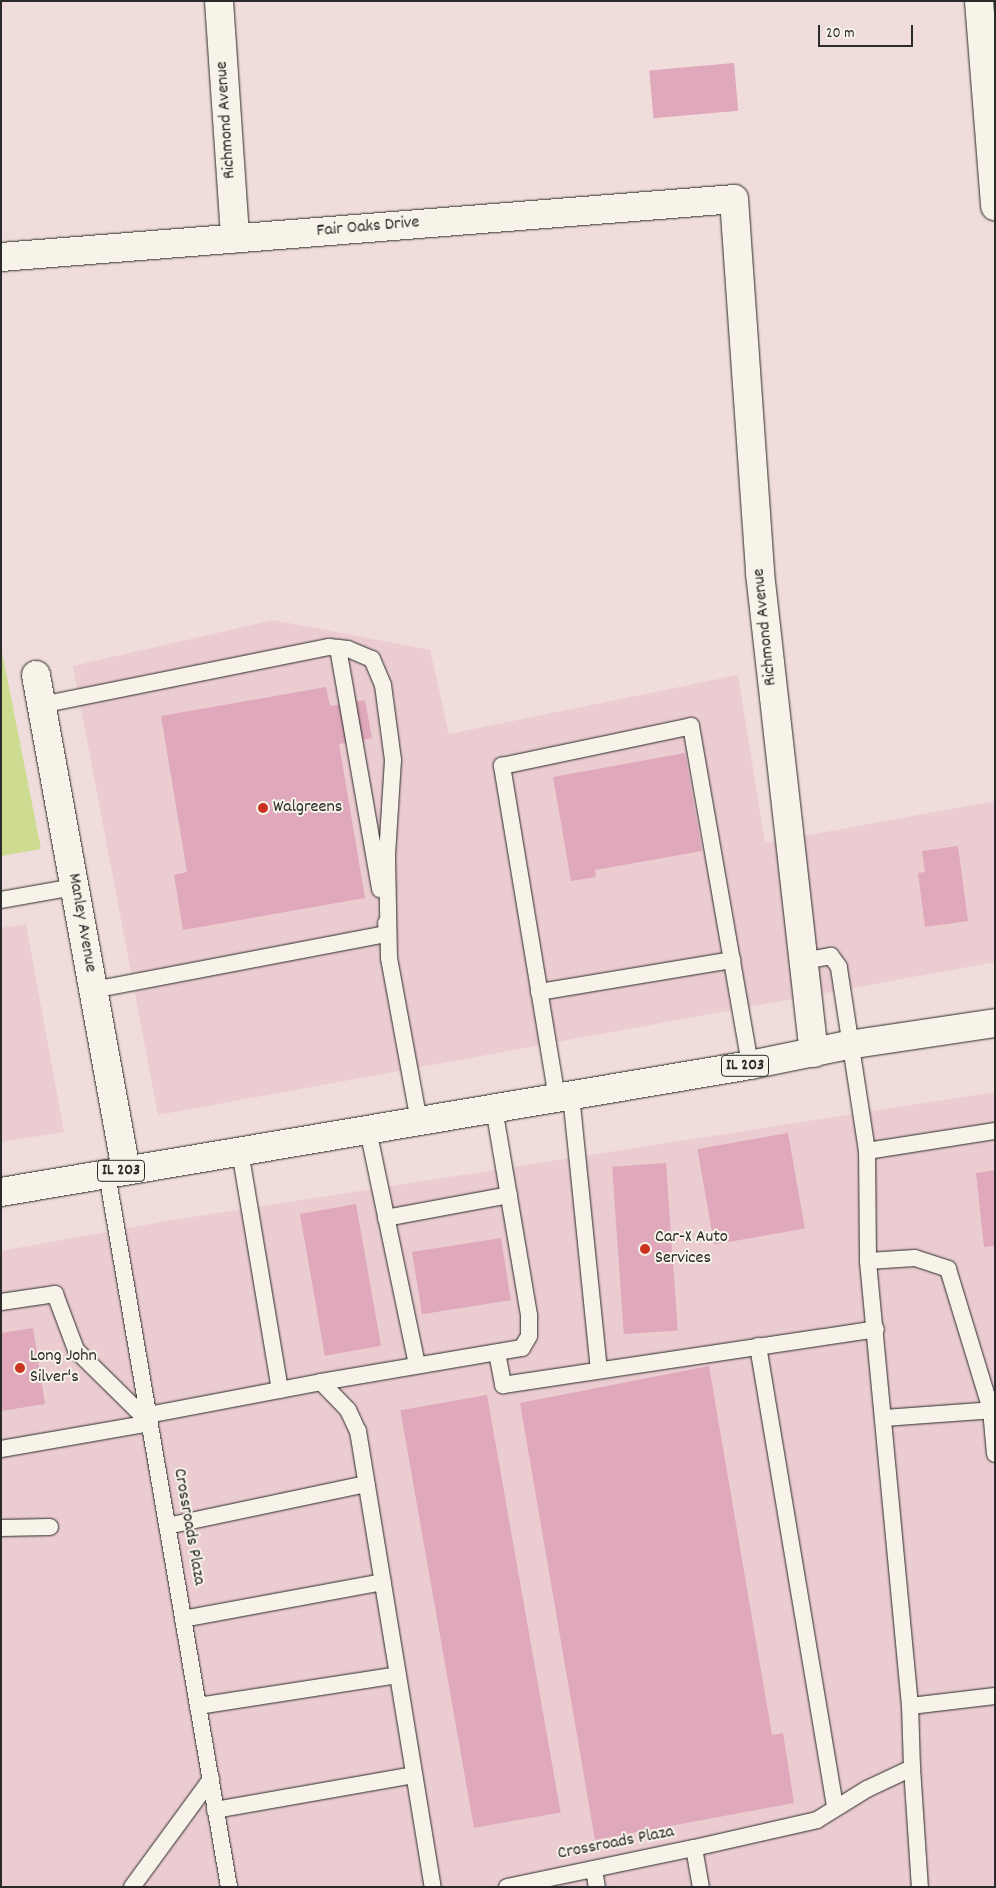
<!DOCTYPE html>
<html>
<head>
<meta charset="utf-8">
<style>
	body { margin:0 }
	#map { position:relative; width:996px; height:1888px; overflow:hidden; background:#f0dcda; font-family:Dekko,sans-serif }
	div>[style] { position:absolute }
	.built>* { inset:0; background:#ebccd1 }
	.green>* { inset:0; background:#cddc90 }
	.building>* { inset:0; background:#e0a8bb; transform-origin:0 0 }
	.roads { filter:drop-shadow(0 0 1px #2b2b2b) drop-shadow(0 0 1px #2b2b2b) }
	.lane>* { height:16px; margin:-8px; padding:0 8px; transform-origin:8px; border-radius:8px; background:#f7f3e8 }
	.street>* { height:28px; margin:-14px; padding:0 14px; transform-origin:14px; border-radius:14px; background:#f7f3e8 }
	.primary>* { height:28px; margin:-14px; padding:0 14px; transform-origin:14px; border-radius:14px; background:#f7f3e8 }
	.dots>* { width:14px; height:14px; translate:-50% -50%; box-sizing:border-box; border:2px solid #f7f3e8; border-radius:50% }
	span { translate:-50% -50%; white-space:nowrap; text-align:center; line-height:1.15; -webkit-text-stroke:4px #f7f3e8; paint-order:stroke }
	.shield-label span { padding:1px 4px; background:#f7f3e8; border:1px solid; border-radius:4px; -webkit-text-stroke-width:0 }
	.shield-label { font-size:16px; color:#2b2b2b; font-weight:700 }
	.street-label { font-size:18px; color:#2b2b2b }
	.poi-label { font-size:18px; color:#2b2b2b }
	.left { translate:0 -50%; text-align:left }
	.frame { position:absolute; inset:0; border:2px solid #2b2b2b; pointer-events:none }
	.scale { position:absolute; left:818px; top:25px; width:95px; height:22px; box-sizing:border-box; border:2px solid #2b2b2b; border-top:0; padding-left:6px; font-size:15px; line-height:18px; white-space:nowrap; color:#2b2b2b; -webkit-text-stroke:4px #f7f3e8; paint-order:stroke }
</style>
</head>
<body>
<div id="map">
	<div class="built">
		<i style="clip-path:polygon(273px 620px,430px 650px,449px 734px,738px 675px,765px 843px,995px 801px,995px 962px,158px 1115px,73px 666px)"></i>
		<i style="clip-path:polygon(26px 924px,64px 1132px,1px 1142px,1px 928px)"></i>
		<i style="clip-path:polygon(995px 1092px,995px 1887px,1px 1887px,1px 1251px,173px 1220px)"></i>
	</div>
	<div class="green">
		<i style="clip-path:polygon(1px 647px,41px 849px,1px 856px)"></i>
	</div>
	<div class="building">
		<i style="left:734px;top:63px;width:48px;height:85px;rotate:85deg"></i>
		<i style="clip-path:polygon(326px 687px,330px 706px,365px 700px,372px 738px,339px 744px,365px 898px,183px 930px,174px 875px,187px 872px,161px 716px)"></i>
		<i style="clip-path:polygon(685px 753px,702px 851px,595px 870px,596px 877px,571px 881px,553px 777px)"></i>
		<i style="clip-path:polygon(958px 846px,968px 921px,925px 927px,918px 873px,925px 872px,922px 851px)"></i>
		<i style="left:788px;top:1133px;width:97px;height:92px;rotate:80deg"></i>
		<i style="left:666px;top:1163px;width:168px;height:54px;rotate:86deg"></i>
		<i style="clip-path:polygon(995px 1170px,995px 1246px,984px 1247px,976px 1173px)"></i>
		<i style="left:356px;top:1204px;width:144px;height:57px;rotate:80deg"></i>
		<i style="left:501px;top:1238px;width:63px;height:90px;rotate:81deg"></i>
		<i style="clip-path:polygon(33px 1328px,45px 1404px,1px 1411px,1px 1333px)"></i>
		<i style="clip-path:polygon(709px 1366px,772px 1735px,783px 1733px,794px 1803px,595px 1840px,520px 1403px)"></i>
		<i style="left:487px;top:1395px;width:424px;height:88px;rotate:80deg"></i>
	</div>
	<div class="roads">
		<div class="lane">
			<i style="left:338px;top:648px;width:245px;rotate:80.1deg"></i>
			<i style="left:41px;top:705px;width:294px;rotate:-11.4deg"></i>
			<i style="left:329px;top:647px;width:19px;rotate:6deg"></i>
			<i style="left:348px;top:649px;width:26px;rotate:23deg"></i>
			<i style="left:372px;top:659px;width:28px;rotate:67deg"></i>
			<i style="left:383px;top:685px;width:76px;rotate:82.4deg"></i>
			<i style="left:393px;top:760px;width:95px;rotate:93.6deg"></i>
			<i style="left:387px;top:855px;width:103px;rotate:88.9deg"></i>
			<i style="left:389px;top:958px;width:166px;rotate:79.6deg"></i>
			<i style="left:1px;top:900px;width:74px;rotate:-10.1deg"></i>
			<i style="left:93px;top:990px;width:299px;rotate:-10.8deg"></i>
			<i style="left:387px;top:934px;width:11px;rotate:-95deg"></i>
			<i style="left:539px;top:992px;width:196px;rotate:-9.4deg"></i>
			<i style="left:571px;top:1095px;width:276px;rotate:84.2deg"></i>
			<i style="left:557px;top:1098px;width:337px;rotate:-99.4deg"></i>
			<i style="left:502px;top:766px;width:193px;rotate:-11.9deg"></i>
			<i style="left:691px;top:726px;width:344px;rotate:80.1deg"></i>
			<i style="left:368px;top:1130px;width:240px;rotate:78.2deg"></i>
			<i style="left:240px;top:1151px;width:242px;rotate:80.5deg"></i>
			<i style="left:867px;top:1151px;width:130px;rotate:-8.9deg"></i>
			<i style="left:107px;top:1174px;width:723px;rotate:80.29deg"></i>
			<i style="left:386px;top:1218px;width:125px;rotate:-10.6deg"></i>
			<i style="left:868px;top:1261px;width:47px;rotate:-3.7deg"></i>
			<i style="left:915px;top:1258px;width:35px;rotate:18deg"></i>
			<i style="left:948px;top:1269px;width:147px;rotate:73deg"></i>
			<i style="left:991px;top:1410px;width:44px;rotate:84.8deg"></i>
			<i style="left:1px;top:1302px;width:55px;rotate:-8.4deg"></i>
			<i style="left:55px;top:1294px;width:60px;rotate:69.4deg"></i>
			<i style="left:76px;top:1350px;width:104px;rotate:44.6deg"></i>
			<i style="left:758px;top:1346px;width:466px;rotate:80.5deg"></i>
			<i style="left:497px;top:1353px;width:33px;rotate:79deg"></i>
			<i style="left:503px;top:1385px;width:377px;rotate:-8.5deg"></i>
			<i style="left:321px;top:1382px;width:204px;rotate:-9.6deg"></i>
			<i style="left:522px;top:1348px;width:14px;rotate:-60deg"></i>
			<i style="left:529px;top:1336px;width:21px;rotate:-90deg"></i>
			<i style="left:529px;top:1315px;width:210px;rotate:-99.6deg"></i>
			<i style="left:148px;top:1415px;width:176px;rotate:-10.8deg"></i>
			<i style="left:321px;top:1382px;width:39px;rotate:46deg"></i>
			<i style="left:348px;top:1410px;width:23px;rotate:65deg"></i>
			<i style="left:358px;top:1431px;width:462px;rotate:80.7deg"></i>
			<i style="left:884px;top:1418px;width:111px;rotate:-4.1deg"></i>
			<i style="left:1px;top:1449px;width:151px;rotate:-9.9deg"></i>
			<i style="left:167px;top:1526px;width:204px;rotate:-11.9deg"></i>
			<i style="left:1px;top:1528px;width:49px;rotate:-1.2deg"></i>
			<i style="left:183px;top:1619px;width:203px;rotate:-10.5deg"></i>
			<i style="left:198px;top:1706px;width:202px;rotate:-8.8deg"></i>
			<i style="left:910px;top:1706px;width:86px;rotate:-6.7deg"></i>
			<i style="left:912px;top:1768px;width:119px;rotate:86.2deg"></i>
			<i style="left:215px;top:1810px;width:202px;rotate:-10deg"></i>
			<i style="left:694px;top:1848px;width:126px;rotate:-12.8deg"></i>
			<i style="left:817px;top:1820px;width:59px;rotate:-31.8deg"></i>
			<i style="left:867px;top:1789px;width:50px;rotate:-25deg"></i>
			<i style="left:912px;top:1768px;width:62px;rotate:-91.8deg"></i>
			<i style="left:910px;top:1706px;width:447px;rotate:-95.4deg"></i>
			<i style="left:868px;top:1261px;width:110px;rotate:-90.5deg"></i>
			<i style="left:867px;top:1151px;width:186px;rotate:-98.7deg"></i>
			<i style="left:839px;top:967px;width:14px;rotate:-126deg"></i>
			<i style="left:831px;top:956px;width:28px;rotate:170deg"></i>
			<i style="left:594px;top:1869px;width:18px;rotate:81deg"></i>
			<i style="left:132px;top:1887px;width:134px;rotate:-53.8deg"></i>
			<i style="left:507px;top:1887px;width:191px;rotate:-11.8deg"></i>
			<i style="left:694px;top:1848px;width:40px;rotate:80deg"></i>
		</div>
		<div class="street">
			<i style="left:219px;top:1px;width:238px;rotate:86.1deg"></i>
			<i style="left:979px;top:1px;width:206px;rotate:85.5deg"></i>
			<i style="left:1px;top:257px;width:735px;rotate:-4.52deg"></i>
			<i style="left:734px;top:199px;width:375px;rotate:86deg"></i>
			<i style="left:760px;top:573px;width:483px;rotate:83.6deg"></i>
			<i style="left:36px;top:675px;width:503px;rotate:79.7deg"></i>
		</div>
		<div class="primary">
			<i style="left:1px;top:1192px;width:760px;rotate:-9.62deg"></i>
			<i style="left:750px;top:1065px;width:100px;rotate:-11.5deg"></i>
			<i style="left:848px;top:1045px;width:149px;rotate:-8.5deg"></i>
		</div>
	</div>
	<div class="dots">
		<i style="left:263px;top:808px;background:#c8321e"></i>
		<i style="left:645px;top:1249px;background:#c8321e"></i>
		<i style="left:20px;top:1368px;background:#c8321e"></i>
	</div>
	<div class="shield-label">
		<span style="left:745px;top:1066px">IL 203</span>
		<span style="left:121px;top:1171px">IL 203</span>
	</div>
	<div class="street-label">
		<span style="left:227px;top:120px;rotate:-94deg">Richmond Avenue</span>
		<span style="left:368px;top:228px;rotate:-5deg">Fair Oaks Drive</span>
		<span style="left:766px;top:627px;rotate:-96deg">Richmond Avenue</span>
		<span style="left:81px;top:923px;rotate:80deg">Manley Avenue</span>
		<span style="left:188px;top:1527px;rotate:80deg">Crossroads Plaza</span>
		<span style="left:616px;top:1844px;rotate:-11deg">Crossroads Plaza</span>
	</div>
	<div class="poi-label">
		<span class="left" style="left:273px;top:808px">Walgreens</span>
		<span class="left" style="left:655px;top:1249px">Car-X Auto<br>Services</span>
		<span class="left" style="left:30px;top:1368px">Long John<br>Silver's</span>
	</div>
	<div class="frame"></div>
	<div class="scale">20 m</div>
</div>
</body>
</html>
